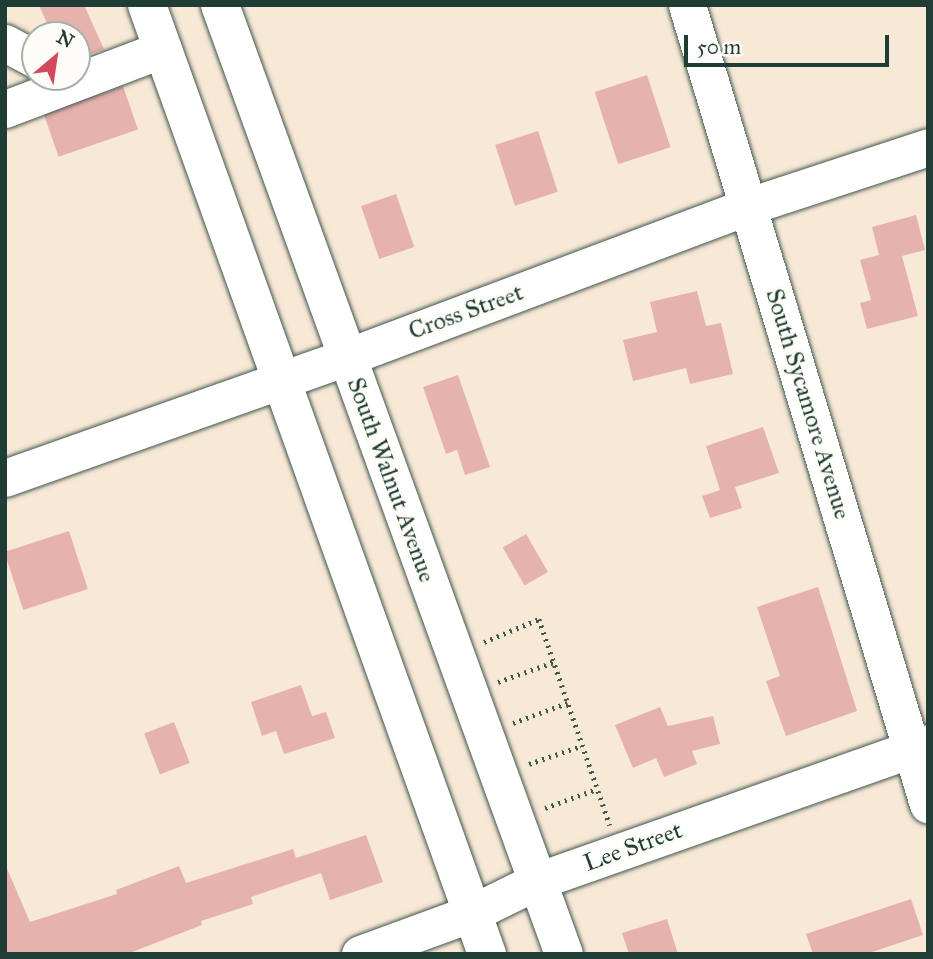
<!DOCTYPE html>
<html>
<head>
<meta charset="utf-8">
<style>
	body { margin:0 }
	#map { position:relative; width:933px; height:959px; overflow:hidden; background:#f8e9d7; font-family:"IM FELL Great Primer",serif }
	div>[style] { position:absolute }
	.building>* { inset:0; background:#e6b2ad; transform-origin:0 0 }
	.path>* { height:4.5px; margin-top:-2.25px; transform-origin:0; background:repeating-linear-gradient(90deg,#40574c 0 2px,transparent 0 7px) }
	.roads { filter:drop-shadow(0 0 2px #40574c) drop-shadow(0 0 2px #40574c) }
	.minor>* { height:37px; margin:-18.5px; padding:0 18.5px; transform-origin:18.5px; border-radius:18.5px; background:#fff }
	.major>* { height:38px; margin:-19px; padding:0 19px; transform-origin:19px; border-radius:19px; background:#fff }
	span { translate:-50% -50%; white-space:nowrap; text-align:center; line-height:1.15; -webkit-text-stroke:6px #fdfcf7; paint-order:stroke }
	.street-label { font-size:24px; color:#1f3d34 }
	.frame { position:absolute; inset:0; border:7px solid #1f3d34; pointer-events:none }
	.north { position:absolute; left:21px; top:21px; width:70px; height:70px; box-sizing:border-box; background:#fdfcf7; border:2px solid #a4b0a9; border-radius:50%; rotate:29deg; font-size:19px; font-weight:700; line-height:28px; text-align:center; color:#1f3d34 }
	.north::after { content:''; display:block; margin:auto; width:24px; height:32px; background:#d1495b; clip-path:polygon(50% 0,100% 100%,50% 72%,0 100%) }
	.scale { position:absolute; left:684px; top:35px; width:205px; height:32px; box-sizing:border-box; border:4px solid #1f3d34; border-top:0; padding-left:9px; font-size:21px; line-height:24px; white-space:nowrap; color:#1f3d34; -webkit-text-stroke:5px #fdfcf7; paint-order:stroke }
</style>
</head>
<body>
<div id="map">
	<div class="building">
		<i style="clip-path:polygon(39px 5px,84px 5px,104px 49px,77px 59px,77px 35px,52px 35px)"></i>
		<i style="left:647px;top:75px;width:76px;height:55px;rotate:72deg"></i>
		<i style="left:123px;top:86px;width:46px;height:84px;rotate:71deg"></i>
		<i style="left:538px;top:131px;width:64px;height:45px;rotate:72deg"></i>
		<i style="left:396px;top:194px;width:56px;height:37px;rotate:71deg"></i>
		<i style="clip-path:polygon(916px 215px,925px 250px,902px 256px,918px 316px,867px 329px,860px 303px,871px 300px,860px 260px,879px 255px,872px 227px)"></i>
		<i style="clip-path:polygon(697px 291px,706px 326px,721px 323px,733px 374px,690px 384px,686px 368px,633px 381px,623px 340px,657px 332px,650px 302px)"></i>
		<i style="clip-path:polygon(458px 375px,490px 467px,465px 475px,457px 450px,446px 454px,423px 387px)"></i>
		<i style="clip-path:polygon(763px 427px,779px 473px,735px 487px,742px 508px,710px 518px,702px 496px,720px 490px,706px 446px)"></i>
		<i style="left:69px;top:531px;width:61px;height:68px;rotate:72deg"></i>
		<i style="left:526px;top:534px;width:44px;height:27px;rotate:60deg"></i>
		<i style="clip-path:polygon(818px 587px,857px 711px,786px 736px,766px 681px,780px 676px,757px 607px)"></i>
		<i style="clip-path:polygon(301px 685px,312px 716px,326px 712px,335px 738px,284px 754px,276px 731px,262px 736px,251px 702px)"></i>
		<i style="clip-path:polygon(660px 707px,668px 726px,713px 716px,720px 744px,692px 751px,697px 764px,664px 777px,656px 758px,633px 768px,615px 725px)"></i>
		<i style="left:174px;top:722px;width:44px;height:32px;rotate:69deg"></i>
		<i style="clip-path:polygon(366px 835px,383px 882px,330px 900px,321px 873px,251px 897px,253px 904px,201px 921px,202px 925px,127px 954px,5px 954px,5px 864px,30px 922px,117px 894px,116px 890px,179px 866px,186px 883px,293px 849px,296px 858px)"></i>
		<i style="clip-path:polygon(911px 899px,923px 935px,866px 954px,813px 954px,806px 934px)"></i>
		<i style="clip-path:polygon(667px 919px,678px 954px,629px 954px,622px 933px)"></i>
	</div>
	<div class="path">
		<i style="left:322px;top:5px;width:37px"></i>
		<i style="left:484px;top:642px;width:60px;rotate:-22.7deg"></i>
		<i style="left:539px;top:619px;width:218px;rotate:71deg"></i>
		<i style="left:498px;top:682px;width:59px;rotate:-19.7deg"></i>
		<i style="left:513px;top:723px;width:58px;rotate:-20.3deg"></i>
		<i style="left:529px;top:764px;width:55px;rotate:-19.1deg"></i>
		<i style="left:545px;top:808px;width:55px;rotate:-20.1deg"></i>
	</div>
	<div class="roads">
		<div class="minor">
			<i style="left:687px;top:5px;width:835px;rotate:73.22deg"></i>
			<i style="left:5px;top:43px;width:34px;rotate:28deg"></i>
			<i style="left:5px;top:109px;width:169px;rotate:-20.8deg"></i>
			<i style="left:5px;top:478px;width:363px;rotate:-19.5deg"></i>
			<i style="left:347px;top:357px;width:429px;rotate:-20.6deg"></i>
			<i style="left:749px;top:206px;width:188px;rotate:-18.2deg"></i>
			<i style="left:360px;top:954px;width:119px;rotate:-20.1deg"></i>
			<i style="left:472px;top:913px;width:72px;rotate:-26.2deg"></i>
			<i style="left:537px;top:881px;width:415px;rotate:-19.4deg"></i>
		</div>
		<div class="major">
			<i style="left:147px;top:5px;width:1008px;rotate:70.29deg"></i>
			<i style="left:220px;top:5px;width:1009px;rotate:70.08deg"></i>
		</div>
	</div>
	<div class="street-label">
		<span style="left:466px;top:312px;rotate:-20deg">Cross Street</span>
		<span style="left:808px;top:404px;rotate:73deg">South Sycamore Avenue</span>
		<span style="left:391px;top:480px;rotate:70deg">South Walnut Avenue</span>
		<span style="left:633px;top:847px;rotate:-20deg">Lee Street</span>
	</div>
	<div class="frame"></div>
	<div class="north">N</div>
	<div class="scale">50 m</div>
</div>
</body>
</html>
